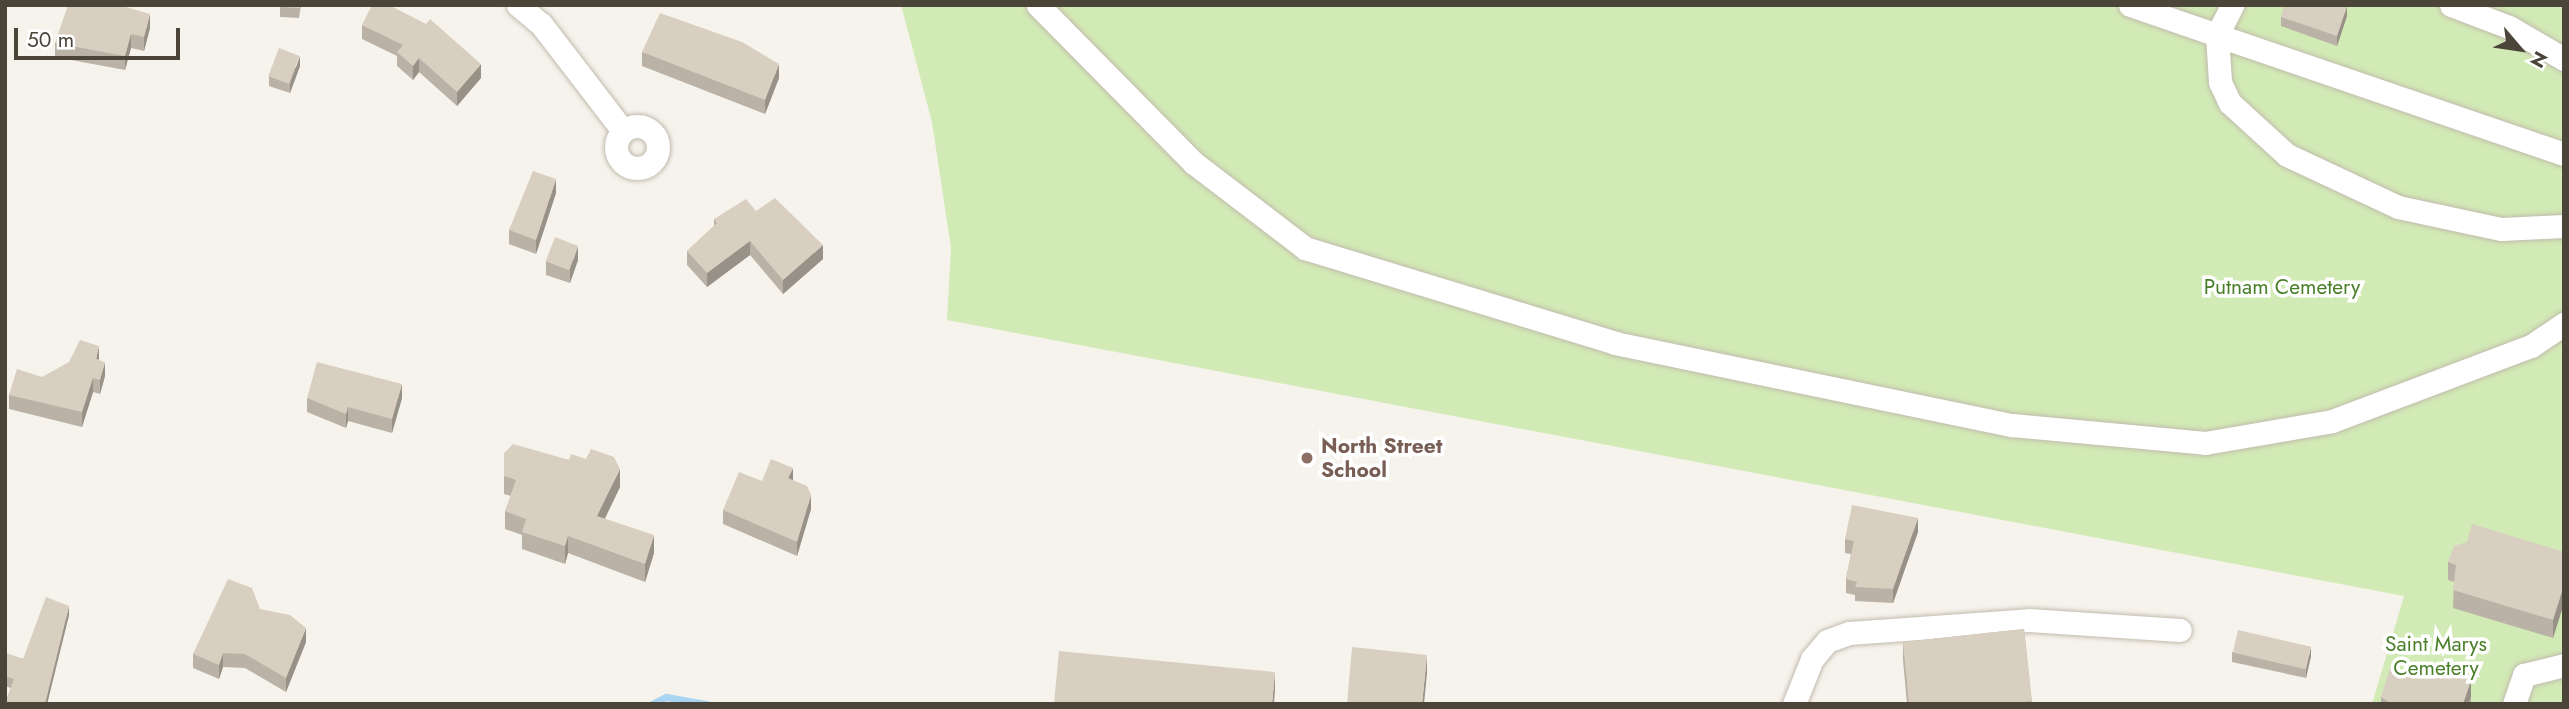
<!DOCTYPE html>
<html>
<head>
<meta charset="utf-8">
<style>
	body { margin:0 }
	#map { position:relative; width:2569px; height:709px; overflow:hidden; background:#f6f3ec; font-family:Jost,sans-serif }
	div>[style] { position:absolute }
	.green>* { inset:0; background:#d2eab5 }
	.stream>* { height:7px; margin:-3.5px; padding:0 3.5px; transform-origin:3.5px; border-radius:3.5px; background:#a9d4f2 }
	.roads { filter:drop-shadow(0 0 2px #c2bbae) drop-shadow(0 0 2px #c2bbae) }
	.minor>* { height:23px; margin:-11.5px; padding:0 11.5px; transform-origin:11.5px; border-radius:11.5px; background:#fff }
	.minor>.ring { margin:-11.5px; padding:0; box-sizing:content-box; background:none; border:23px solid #fff; border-radius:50% }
	.wall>* { inset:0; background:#bab2a6; transform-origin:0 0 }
	.shaded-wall>* { inset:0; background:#979187 }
	.building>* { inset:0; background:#d8cfc1; transform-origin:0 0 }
	.dots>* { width:19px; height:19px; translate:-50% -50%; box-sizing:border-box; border:4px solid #fff; border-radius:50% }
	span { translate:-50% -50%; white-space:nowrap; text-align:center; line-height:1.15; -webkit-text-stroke:7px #fff; paint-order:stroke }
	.park-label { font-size:21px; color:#4a7f2a }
	.education-label { font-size:21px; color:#785e54; font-weight:700 }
	.left { translate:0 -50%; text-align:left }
	.frame { position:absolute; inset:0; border:7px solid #4b4439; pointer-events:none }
	.north { position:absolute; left:2485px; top:14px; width:70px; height:70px; -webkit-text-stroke:5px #fff; paint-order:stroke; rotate:119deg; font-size:19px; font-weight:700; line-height:28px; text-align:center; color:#4b4439 }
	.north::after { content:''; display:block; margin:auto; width:24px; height:32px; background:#4b4439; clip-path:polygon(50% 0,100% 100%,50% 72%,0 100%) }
	.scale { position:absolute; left:14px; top:28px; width:166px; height:32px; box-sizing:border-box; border:4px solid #4b4439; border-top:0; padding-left:9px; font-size:21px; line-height:24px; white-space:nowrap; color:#4b4439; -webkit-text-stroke:5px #fff; paint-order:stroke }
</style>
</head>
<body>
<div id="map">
	<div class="green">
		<i style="clip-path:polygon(901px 5px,2564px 5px,2564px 704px,2372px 704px,2404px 596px,947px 320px,951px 248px,932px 122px)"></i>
	</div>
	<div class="stream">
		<i style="left:652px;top:704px;width:16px;rotate:-27deg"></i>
		<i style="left:666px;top:697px;width:42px;rotate:9.7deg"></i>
	</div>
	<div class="roads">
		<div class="minor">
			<i style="left:518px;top:5px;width:30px;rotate:40deg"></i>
			<i style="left:541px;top:24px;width:135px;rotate:52.5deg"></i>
			<i style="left:1038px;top:5px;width:222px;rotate:45.4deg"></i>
			<i style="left:1194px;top:163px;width:140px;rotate:37.4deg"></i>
			<i style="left:1305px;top:248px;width:324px;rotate:17deg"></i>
			<i style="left:1615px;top:343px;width:405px;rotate:11.7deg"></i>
			<i style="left:2012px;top:425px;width:194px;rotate:5.3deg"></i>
			<i style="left:2205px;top:443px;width:129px;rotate:-9.8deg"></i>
			<i style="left:2332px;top:421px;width:213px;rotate:-20.7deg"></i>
			<i style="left:2531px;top:346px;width:40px;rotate:-34deg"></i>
			<i style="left:2130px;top:5px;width:92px;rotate:19deg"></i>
			<i style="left:2217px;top:35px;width:34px;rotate:-63deg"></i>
			<i style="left:2451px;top:5px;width:62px;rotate:20.8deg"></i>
			<i style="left:2509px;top:27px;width:64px;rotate:30.2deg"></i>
			<i class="ring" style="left:616px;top:126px;width:19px;height:19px"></i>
			<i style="left:2564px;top:154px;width:367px;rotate:-161.1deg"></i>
			<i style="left:2217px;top:35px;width:47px;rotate:86.3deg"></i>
			<i style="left:2220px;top:82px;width:23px;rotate:65deg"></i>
			<i style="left:2230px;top:103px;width:77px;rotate:42.4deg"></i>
			<i style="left:2287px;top:155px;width:123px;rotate:25.1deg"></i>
			<i style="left:2398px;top:207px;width:105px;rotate:12.1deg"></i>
			<i style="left:2501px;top:229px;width:63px;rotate:-2.7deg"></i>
			<i style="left:1794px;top:704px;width:48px;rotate:-68.2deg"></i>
			<i style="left:1812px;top:659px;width:23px;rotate:-50deg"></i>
			<i style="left:1827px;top:641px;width:23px;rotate:-20deg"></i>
			<i style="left:1849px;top:633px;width:180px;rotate:-4.1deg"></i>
			<i style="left:2029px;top:620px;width:151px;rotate:3.8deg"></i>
			<i style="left:2514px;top:704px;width:31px;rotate:-71deg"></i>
			<i style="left:2524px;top:675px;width:41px;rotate:-14deg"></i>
		</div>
	</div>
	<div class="wall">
		<i style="clip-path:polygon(280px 5px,301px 5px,299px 18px,280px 17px)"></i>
		<i style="clip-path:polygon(2347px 16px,2337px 46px,2281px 26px,2281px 17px)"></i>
		<i style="clip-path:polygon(362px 25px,481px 78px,457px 106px,419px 72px,413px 80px,397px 66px,397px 56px,362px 39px)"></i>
		<i style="clip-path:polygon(150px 28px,144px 51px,131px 48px,125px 70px,55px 57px,55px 43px)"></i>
		<i style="clip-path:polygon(642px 52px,779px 78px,765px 114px,642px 66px)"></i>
		<i style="clip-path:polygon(300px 66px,290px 93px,269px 86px,269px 76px)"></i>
		<i style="clip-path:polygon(556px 193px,536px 254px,509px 244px,509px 230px)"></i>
		<i style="clip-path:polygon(756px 211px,823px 259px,783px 294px,750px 255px,707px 287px,687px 265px,687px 251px,714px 226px,714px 219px)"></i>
		<i style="clip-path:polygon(578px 260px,570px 283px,546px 275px,546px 261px)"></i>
		<i style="clip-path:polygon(99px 360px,105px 376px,100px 394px,93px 392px,82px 427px,9px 409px,9px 395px,42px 377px)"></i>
		<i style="clip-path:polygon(307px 398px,402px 398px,392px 433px,348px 421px,346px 428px,307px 412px)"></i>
		<i style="clip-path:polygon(504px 453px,569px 460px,586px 459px,620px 487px,605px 519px,654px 553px,645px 582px,568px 553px,565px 564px,522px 549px,522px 535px,505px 529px,505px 511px,511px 496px,504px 494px)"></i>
		<i style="clip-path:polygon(793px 480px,811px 509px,797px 556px,723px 524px,723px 510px,762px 481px)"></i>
		<i style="clip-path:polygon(1918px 532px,1893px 603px,1855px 601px,1855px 595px,1846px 593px,1846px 579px,1851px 554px,1845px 553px,1845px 539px)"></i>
		<i style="clip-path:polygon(2564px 552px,2564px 603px,2553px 638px,2453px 608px,2454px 582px,2448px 580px,2448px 562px)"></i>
		<i style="clip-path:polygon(260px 609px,306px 642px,286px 692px,245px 668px,223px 667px,219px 679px,193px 668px,193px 654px)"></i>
		<i style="clip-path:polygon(69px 615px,47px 704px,5px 703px,11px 688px,5px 686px,5px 653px,23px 659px)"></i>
		<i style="clip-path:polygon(2024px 629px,2032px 704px,1907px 704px,1903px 660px,1903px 642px)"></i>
		<i style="clip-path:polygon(2232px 652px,2311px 656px,2306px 678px,2232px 662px)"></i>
		<i style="left:2381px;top:697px;width:90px;height:7px"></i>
	</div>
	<div class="shaded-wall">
		<i style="clip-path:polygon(2347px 6px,2347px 16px,2337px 46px,2337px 36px)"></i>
		<i style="clip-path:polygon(150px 14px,150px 28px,144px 51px,144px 37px)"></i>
		<i style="clip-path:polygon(131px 34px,131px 48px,125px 70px,125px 56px)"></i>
		<i style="clip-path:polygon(300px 56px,300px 66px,290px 93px,290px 84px)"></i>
		<i style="clip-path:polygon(419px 58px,419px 72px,413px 80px,413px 66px)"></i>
		<i style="clip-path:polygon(481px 64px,481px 78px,457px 106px,457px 92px)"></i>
		<i style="clip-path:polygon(779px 64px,779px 78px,765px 114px,765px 100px)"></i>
		<i style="clip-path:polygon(556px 179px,556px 193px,536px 254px,536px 240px)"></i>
		<i style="clip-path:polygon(750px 241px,750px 255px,707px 287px,707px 273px)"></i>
		<i style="clip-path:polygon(823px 245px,823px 259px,783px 294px,783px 280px)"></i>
		<i style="clip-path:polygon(578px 246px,578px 260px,570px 283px,570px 269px)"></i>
		<i style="clip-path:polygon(99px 346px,99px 360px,96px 359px)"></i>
		<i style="clip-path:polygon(105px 362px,105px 376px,100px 394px,100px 380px)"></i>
		<i style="clip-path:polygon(93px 378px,93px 392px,82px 427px,82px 412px)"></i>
		<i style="clip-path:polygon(402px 384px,402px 398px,392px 433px,392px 419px)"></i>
		<i style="clip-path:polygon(348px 407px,348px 421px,346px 428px,346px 414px)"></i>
		<i style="clip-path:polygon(793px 468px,793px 482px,788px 478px)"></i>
		<i style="clip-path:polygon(620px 469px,620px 487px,597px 534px,597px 516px)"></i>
		<i style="clip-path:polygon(811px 495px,811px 509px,797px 556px,797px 542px)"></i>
		<i style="clip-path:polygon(1918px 518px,1918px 532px,1893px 603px,1893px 589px)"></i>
		<i style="clip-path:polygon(654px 535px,654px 553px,645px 582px,645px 564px)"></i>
		<i style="clip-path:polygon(568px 536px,568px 553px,565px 564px,565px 546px)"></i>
		<i style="clip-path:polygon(2564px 585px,2564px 603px,2553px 638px,2553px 620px)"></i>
		<i style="clip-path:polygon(69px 606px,69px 615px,47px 704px,45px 704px)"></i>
		<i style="clip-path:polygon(306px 628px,306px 642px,286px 692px,286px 678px)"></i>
		<i style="clip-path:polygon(2311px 647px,2311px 656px,2306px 678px,2306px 669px)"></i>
		<i style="clip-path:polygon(223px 653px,223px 667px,219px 679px,219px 665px)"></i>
		<i style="clip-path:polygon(1427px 655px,1427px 673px,1424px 704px,1422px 704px)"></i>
		<i style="clip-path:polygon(1275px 672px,1275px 690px,1274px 704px,1272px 704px)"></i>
		<i style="clip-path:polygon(2471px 680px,2471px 697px,2468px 704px,2463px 704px)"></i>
	</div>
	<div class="building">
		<i style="clip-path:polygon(68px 5px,119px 5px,150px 14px,144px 37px,131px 34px,125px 56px,55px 43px)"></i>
		<i style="clip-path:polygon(280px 5px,300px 5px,299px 8px,280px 7px)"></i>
		<i style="clip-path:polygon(372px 5px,389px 5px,426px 24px,430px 19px,481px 64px,457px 92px,419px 58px,413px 66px,397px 52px,403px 45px,362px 25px)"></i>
		<i style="clip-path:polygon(2284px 5px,2344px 5px,2347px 6px,2337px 36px,2281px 17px)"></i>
		<i style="clip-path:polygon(660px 13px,742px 42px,779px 64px,765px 100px,642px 52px)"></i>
		<i style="left:279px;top:48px;width:22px;height:30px;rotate:21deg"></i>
		<i style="clip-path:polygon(533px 171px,556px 179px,536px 240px,509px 230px)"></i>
		<i style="clip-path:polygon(775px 198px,823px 245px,783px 280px,750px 241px,707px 273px,687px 251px,717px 223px,714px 219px,746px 199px,756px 211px)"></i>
		<i style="left:555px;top:237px;width:25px;height:26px;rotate:21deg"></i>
		<i style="clip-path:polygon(80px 340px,99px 346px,96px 359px,105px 362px,100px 380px,93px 378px,82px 412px,9px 395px,17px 369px,42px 377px,69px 362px)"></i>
		<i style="clip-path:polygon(317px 362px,402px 384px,392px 419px,348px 407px,346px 414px,307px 398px)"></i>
		<i style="clip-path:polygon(513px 444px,569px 460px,571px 454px,586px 459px,591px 449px,614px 457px,620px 469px,597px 516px,654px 535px,645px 564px,568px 536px,565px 546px,522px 532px,526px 519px,505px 511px,516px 480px,504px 476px,504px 453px)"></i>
		<i style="clip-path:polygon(771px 459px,793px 468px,788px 478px,807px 486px,811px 495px,797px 542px,723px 510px,739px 472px,762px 481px)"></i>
		<i style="clip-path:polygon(1852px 505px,1918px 518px,1893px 589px,1855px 587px,1857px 582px,1846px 579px,1854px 541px,1845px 539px)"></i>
		<i style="clip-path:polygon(2472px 524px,2564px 552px,2564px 585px,2553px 620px,2453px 590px,2456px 565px,2448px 562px,2454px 546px,2467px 542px)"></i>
		<i style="clip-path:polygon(228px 579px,252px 588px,260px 609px,290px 615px,306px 628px,286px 678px,245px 654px,223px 653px,219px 665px,193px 654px)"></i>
		<i style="clip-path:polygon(46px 597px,69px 606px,45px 704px,5px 704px,14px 679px,5px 676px,5px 653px,23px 659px)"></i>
		<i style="clip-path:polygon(2024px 629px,2032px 701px,2005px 704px,1909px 704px,1903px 642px)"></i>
		<i style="left:2238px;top:630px;width:75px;height:23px;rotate:13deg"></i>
		<i style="clip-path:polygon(1352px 647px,1427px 655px,1422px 704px,1347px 704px)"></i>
		<i style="clip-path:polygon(1059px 651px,1275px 672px,1272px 704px,1054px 704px)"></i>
		<i style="clip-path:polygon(2414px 661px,2471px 680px,2463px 704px,2392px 704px,2381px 697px,2390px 668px,2410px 674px)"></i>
	</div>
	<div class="dots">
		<i style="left:1307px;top:458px;background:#8d6e63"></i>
	</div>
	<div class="park-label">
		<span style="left:2282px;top:287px">Putnam Cemetery</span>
		<span style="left:2436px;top:656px">Saint Marys<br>Cemetery</span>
	</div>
	<div class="education-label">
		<span class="left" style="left:1321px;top:458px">North Street<br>School</span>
	</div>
	<div class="frame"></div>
	<div class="north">N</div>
	<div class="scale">50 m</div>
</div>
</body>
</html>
